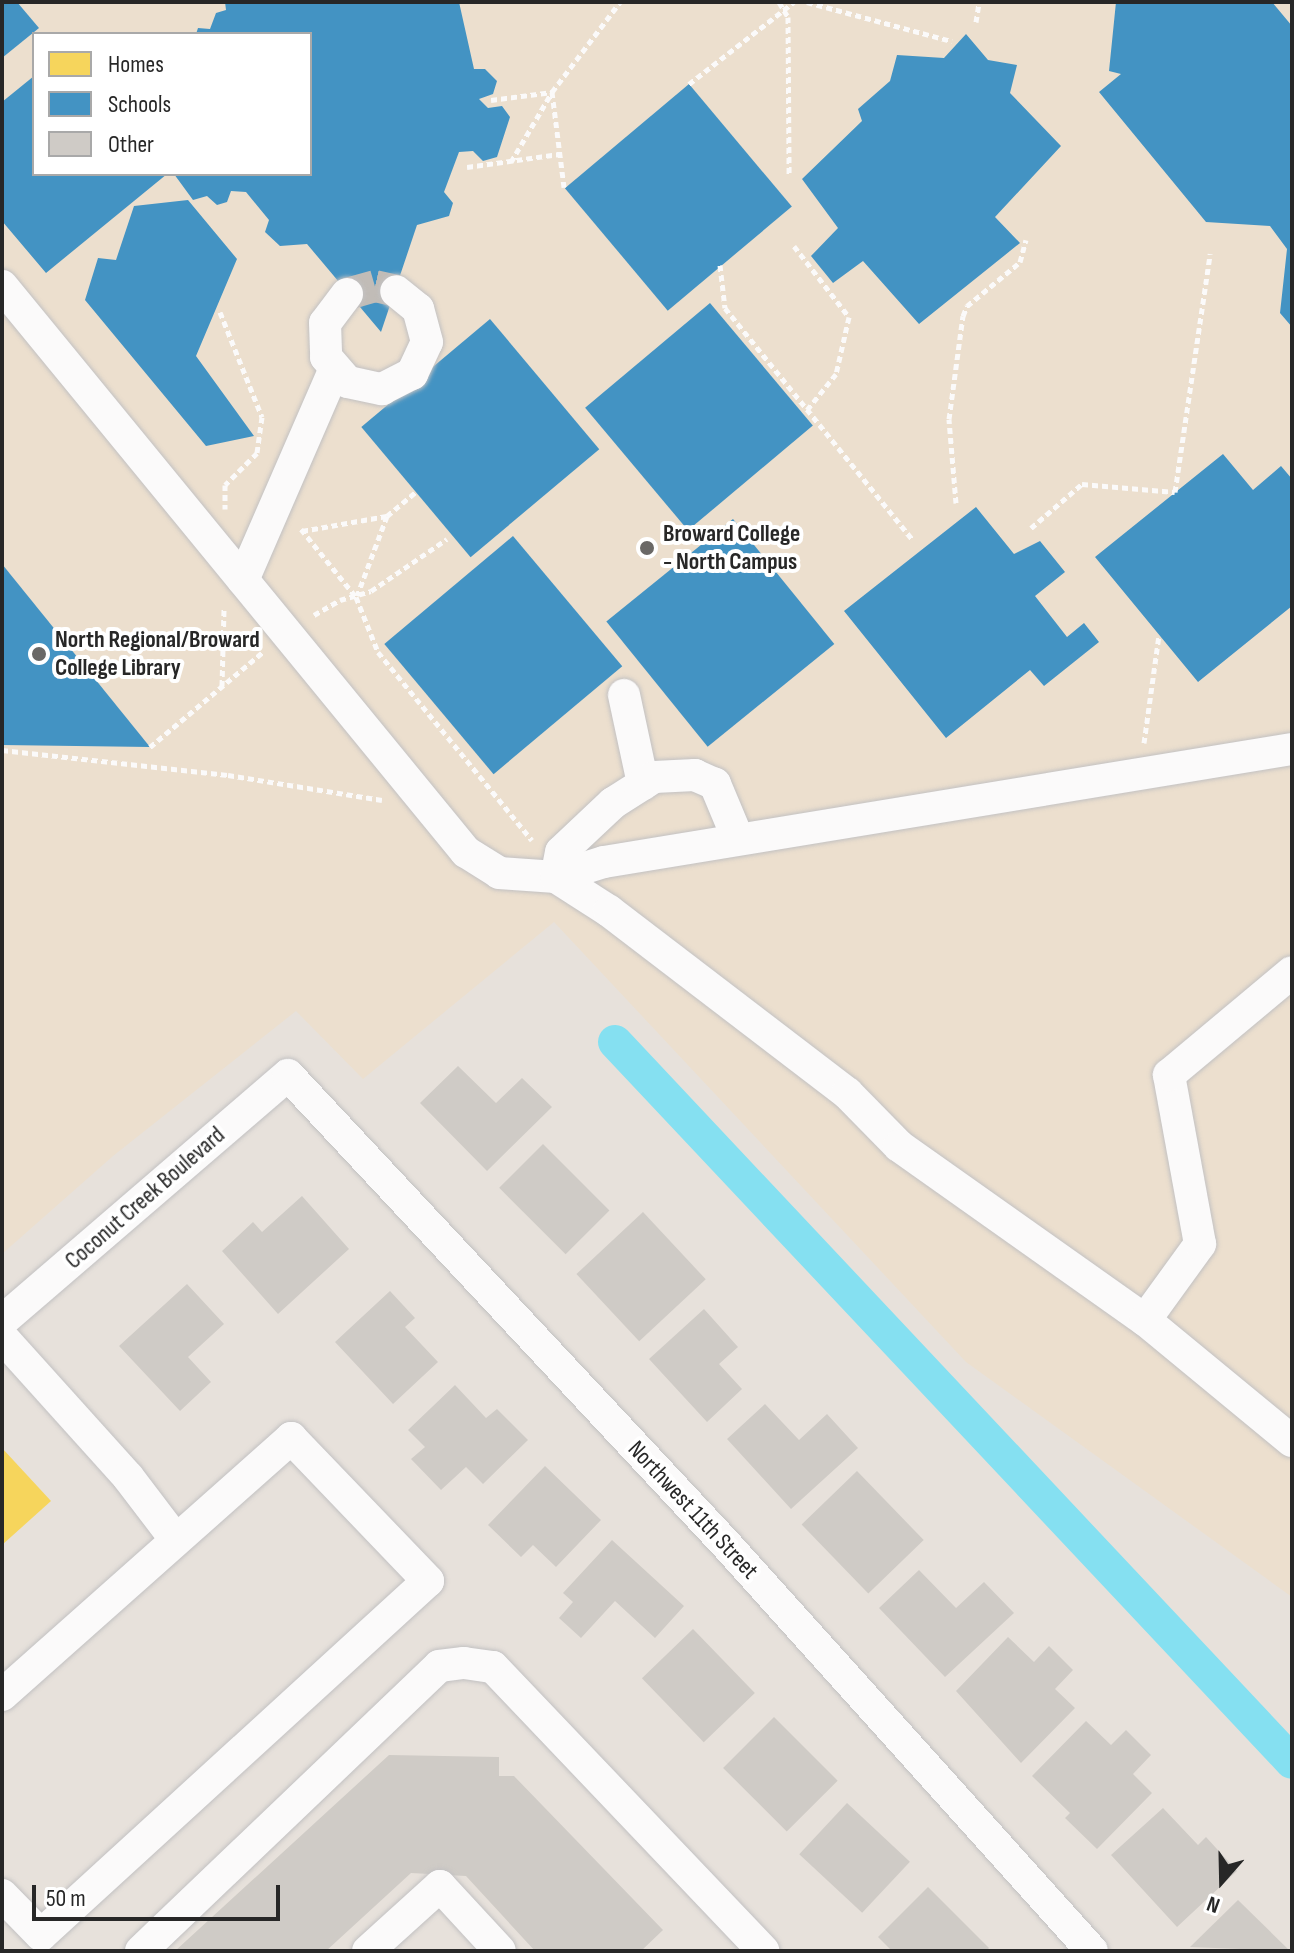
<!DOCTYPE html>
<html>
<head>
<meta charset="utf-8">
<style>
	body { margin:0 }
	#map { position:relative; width:1294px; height:1953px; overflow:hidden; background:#e7e1db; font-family:"Sofia Sans Condensed",sans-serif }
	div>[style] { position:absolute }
	.education>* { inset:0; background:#ecdfce }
	.homes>* { inset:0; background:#f6d55c }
	.schools>* { inset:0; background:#4393c3; transform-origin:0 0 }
	.canal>* { height:34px; margin:-17px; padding:0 17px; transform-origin:17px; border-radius:17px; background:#85e0f1 }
	.building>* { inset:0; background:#cfcbc6; transform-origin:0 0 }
	.minor-tunnel>* { height:32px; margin-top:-16px; transform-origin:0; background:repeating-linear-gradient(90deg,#c1bcb7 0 32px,transparent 0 48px) }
	.path>* { height:5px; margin-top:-2.5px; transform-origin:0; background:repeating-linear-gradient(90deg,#fbfafa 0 6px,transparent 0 10px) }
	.roads { filter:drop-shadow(0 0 2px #c2c1c2) drop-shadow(0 0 2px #c2c1c2) }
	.minor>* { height:32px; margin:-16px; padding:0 16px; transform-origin:16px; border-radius:16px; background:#fbfafa }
	.dots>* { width:22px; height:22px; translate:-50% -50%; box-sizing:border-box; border:4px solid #fff; border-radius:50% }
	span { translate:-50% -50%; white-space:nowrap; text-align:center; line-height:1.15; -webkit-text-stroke:8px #fff; paint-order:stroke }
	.poi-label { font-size:24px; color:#272727; font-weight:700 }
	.left { translate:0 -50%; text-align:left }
	.street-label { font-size:24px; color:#272727 }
	.frame { position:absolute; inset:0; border:4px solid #272727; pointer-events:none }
	.legend { position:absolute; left:32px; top:32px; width:280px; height:144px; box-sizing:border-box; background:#fff; border:2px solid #a9a9a9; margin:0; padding:10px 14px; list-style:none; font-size:24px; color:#272727 }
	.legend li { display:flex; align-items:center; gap:16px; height:40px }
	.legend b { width:40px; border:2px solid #a9a9a9 }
	.north { position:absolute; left:1182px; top:1841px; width:80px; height:80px; -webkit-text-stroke:6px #fff; paint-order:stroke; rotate:200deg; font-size:22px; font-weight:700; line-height:32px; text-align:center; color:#272727 }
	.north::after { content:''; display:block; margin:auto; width:28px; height:36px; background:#272727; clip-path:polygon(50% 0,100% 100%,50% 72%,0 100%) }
	.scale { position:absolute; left:32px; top:1885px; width:248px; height:36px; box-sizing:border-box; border:4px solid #272727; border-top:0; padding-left:10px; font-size:24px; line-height:28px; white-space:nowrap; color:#272727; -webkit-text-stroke:6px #fff; paint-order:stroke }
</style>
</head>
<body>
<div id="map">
	<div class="education">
		<i style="clip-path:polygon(evenodd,2px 2px,1292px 2px,1292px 1597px,966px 1362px,554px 922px,363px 1079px,296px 1011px,113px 1156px,2px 1254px,2px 2px,34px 34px,310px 34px,310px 174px,34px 174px,34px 34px)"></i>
	</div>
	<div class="homes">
		<i style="clip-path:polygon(2px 1448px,51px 1501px,2px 1545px)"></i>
	</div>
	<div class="schools">
		<i style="clip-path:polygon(2px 2px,17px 2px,39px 28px,2px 58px)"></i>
		<i style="clip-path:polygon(225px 2px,459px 2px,474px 69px,485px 69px,497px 81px,493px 94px,479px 99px,488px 108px,502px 106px,510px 117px,497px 157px,483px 161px,473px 151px,459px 152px,444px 192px,453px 203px,449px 216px,417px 225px,381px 332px,307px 244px,280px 246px,265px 232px,269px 220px,246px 192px,231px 191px,227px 202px,217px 205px,207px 196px,193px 200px,174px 174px,310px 174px,310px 34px,196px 34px,198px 28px,210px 29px,216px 13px,226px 10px)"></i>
		<i style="clip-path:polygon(1116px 2px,1272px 2px,1292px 26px,1292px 327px,1280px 313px,1287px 249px,1270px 226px,1206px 222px,1099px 92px,1121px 74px,1109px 71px)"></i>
		<i style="clip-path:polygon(966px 34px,988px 60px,1017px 65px,1010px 93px,1061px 146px,995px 217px,1020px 243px,919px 324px,863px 261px,833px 283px,811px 256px,838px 228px,802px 179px,862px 121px,858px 109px,890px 81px,897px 55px,944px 58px)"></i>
		<i style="clip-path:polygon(34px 76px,34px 174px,167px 174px,46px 273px,2px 221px,2px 102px)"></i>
		<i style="left:689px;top:84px;width:160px;height:162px;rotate:50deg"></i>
		<i style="clip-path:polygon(188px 200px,237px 259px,196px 356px,254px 436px,206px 446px,85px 300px,98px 258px,116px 260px,134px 206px)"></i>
		<i style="left:710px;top:303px;width:160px;height:163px;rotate:50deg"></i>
		<i style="left:490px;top:319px;width:170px;height:168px;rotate:50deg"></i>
		<i style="clip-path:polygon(1223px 454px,1253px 490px,1281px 466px,1292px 479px,1292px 606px,1198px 682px,1095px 557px)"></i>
		<i style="clip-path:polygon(976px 507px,1014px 554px,1040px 541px,1065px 572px,1035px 596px,1067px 637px,1084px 623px,1099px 642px,1044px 686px,1030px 670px,946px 738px,844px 611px)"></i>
		<i style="left:733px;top:519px;width:161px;height:163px;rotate:51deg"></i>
		<i style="left:513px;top:536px;width:170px;height:168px;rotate:50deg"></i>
		<i style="clip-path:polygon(2px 564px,150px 747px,2px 745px)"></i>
	</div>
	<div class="canal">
		<i style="left:615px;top:1042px;width:988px;rotate:46.76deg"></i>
	</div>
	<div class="building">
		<i style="clip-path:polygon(458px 1066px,496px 1103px,522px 1078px,552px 1107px,487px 1171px,420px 1103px)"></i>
		<i style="left:543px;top:1144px;width:94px;height:62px;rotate:45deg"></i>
		<i style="clip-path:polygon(302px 1196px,349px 1249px,278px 1314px,222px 1251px,253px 1222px,262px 1232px)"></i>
		<i style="left:643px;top:1212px;width:92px;height:91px;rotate:47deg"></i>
		<i style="clip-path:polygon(187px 1284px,224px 1324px,188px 1357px,211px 1382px,180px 1411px,119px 1346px)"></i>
		<i style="clip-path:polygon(390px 1291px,415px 1318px,405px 1327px,438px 1362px,393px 1404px,335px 1342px)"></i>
		<i style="clip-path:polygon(704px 1309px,738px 1347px,719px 1364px,742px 1389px,707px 1422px,649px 1359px)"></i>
		<i style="clip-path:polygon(455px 1385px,486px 1418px,497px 1409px,528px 1440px,483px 1484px,466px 1467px,441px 1490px,411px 1459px,425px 1447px,408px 1430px)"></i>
		<i style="clip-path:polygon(765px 1404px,799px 1440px,827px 1414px,858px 1448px,791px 1509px,727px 1439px)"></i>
		<i style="clip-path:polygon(545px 1466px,601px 1520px,556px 1567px,533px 1545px,521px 1557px,488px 1525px)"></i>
		<i style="left:857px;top:1471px;width:96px;height:77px;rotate:46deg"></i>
		<i style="clip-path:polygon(612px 1540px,684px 1606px,655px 1638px,615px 1601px,581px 1638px,559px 1618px,573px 1602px,563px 1593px)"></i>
		<i style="clip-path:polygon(919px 1570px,956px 1608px,984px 1582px,1014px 1613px,945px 1677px,879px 1608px)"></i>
		<i style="left:693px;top:1629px;width:89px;height:71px;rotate:46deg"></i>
		<i style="clip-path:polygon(1008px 1637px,1034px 1662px,1049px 1646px,1073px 1670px,1055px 1689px,1075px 1708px,1021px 1763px,956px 1691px)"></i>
		<i style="left:774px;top:1717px;width:90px;height:72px;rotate:45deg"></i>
		<i style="clip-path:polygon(1086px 1721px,1111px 1745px,1126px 1730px,1151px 1755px,1133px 1774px,1152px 1793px,1097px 1849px,1065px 1818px,1070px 1813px,1032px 1776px)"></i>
		<i style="clip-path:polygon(389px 1755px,499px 1757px,499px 1776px,514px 1776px,663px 1930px,641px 1951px,535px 1951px,466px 1876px,411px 1873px,326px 1951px,175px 1951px)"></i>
		<i style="left:847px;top:1803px;width:86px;height:70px;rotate:43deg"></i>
		<i style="clip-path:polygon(1163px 1808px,1198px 1845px,1206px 1837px,1237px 1871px,1177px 1927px,1111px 1855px)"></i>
		<i style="clip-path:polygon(928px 1887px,989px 1948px,986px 1951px,892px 1951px,878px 1937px)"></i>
		<i style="clip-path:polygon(1238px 1900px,1290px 1951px,1190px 1947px)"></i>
	</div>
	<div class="minor-tunnel">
		<i style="left:347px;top:294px;width:29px;rotate:-16deg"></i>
		<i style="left:375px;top:286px;width:22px;rotate:13deg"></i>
	</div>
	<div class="path">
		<i style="left:779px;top:2px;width:17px;rotate:59deg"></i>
		<i style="left:788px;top:17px;width:158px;rotate:89.6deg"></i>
		<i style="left:807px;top:2px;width:150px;rotate:15.1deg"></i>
		<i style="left:976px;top:22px;width:20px;rotate:-81deg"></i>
		<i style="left:689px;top:84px;width:133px;rotate:-38deg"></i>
		<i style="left:491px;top:100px;width:62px;rotate:-7.5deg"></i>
		<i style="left:552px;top:92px;width:96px;rotate:82.8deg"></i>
		<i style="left:511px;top:162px;width:81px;rotate:-59.6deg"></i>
		<i style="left:552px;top:92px;width:113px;rotate:-52.9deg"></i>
		<i style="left:467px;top:167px;width:93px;rotate:-8deg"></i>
		<i style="left:794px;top:246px;width:90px;rotate:52.2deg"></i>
		<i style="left:849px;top:317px;width:58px;rotate:102.8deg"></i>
		<i style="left:836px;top:374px;width:46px;rotate:128.9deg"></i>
		<i style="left:720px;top:265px;width:43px;rotate:83.4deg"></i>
		<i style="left:725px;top:308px;width:299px;rotate:51deg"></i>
		<i style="left:220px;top:312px;width:113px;rotate:68.2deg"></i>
		<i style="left:262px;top:417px;width:36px;rotate:98deg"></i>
		<i style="left:257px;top:453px;width:45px;rotate:135deg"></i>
		<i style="left:225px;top:485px;width:24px;rotate:90deg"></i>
		<i style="left:956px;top:503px;width:84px;rotate:-94.8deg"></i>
		<i style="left:949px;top:419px;width:104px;rotate:-82.3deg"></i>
		<i style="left:963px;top:316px;width:11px;rotate:-68deg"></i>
		<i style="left:967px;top:306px;width:69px;rotate:-39.7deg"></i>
		<i style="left:1020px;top:262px;width:23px;rotate:-75deg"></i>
		<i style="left:387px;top:516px;width:38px;rotate:-40deg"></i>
		<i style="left:1031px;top:528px;width:67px;rotate:-40.8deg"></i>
		<i style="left:1082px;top:484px;width:93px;rotate:4.9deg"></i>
		<i style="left:1175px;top:492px;width:241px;rotate:-81.6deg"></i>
		<i style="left:301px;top:529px;width:87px;rotate:51deg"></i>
		<i style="left:356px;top:597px;width:59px;rotate:68.2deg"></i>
		<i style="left:378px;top:652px;width:243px;rotate:50.7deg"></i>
		<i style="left:302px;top:531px;width:86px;rotate:-10deg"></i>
		<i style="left:387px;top:516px;width:85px;rotate:110.6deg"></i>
		<i style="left:314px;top:615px;width:30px;rotate:-30deg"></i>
		<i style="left:340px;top:600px;width:32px;rotate:-16deg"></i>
		<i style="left:371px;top:591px;width:92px;rotate:-34.4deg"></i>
		<i style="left:222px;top:686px;width:79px;rotate:-88.5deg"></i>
		<i style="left:1144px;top:743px;width:109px;rotate:-82.1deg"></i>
		<i style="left:150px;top:747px;width:149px;rotate:-40.1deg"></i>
		<i style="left:2px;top:750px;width:227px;rotate:6.3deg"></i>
		<i style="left:228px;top:775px;width:156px;rotate:9.2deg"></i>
	</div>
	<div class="roads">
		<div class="minor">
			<i style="left:2px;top:286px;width:732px;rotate:50.66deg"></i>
			<i style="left:466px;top:852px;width:39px;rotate:32deg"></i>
			<i style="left:499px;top:873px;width:57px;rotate:4deg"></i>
			<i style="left:556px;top:877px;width:63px;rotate:32.7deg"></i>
			<i style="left:609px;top:911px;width:300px;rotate:37.4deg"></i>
			<i style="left:847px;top:1093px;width:74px;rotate:45.5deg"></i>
			<i style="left:899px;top:1146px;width:301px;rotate:35.3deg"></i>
			<i style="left:1145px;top:1320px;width:190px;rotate:39.5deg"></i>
			<i style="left:347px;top:294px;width:36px;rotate:127deg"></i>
			<i style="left:325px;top:323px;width:34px;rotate:88deg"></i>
			<i style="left:326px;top:357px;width:33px;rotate:49deg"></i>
			<i style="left:348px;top:382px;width:35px;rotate:12deg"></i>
			<i style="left:382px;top:389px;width:34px;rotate:-27deg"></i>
			<i style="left:412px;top:374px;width:35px;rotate:-65deg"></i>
			<i style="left:427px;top:342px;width:34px;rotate:-105deg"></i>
			<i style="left:418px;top:309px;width:28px;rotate:-141deg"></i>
			<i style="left:243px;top:580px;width:228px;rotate:-66.5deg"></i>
			<i style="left:624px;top:695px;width:91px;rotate:77.9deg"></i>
			<i style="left:738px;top:839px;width:60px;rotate:-112.7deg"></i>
			<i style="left:715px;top:784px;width:22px;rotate:-156deg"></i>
			<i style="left:695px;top:775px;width:41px;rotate:177.2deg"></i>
			<i style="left:654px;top:777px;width:49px;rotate:147.6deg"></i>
			<i style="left:613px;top:803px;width:71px;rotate:136.7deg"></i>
			<i style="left:561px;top:852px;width:25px;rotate:101deg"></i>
			<i style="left:556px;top:877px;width:50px;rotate:-17.4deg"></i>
			<i style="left:604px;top:862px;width:697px;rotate:-9.33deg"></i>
			<i style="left:1145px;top:1320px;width:94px;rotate:-54.1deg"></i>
			<i style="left:1200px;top:1244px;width:172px;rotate:-100.4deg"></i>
			<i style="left:1169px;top:1075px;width:160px;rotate:-39.9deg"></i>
			<i style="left:2px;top:1321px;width:377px;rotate:-40.7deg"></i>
			<i style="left:288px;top:1075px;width:639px;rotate:46.97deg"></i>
			<i style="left:724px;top:1542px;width:550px;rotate:48.02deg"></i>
			<i style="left:2px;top:1337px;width:188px;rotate:48deg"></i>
			<i style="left:128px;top:1477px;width:79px;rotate:52.7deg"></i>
			<i style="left:2px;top:1695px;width:387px;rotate:-41.6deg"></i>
			<i style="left:291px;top:1438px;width:198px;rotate:46.2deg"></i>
			<i style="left:428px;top:1581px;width:524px;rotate:137.55deg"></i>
			<i style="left:41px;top:1935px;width:56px;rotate:-134.3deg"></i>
			<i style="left:141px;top:1951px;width:412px;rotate:-43.7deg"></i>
			<i style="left:439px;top:1666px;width:25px;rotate:-7deg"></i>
			<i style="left:464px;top:1663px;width:29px;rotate:8deg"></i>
			<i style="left:493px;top:1667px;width:392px;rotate:46.4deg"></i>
			<i style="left:368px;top:1951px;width:97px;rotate:-42.1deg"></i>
			<i style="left:440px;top:1886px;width:88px;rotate:47.3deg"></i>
		</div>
	</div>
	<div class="dots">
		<i style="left:647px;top:548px;background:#6a6866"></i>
		<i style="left:39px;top:654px;background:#6a6866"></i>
	</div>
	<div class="poi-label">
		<span class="left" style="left:663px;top:548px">Broward College<br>- North Campus</span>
		<span class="left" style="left:55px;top:654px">North Regional/Broward<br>College Library</span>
	</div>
	<div class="street-label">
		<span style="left:145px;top:1198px;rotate:-41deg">Coconut Creek Boulevard</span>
		<span style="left:693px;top:1510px;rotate:47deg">Northwest 11th Street</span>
	</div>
	<div class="frame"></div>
	<ul class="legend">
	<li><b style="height:22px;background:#f6d55c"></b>Homes</li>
	<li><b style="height:22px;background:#4393c3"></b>Schools</li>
	<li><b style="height:22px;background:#cfcbc6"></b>Other</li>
	</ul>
	<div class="north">N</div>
	<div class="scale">50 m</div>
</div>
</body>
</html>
